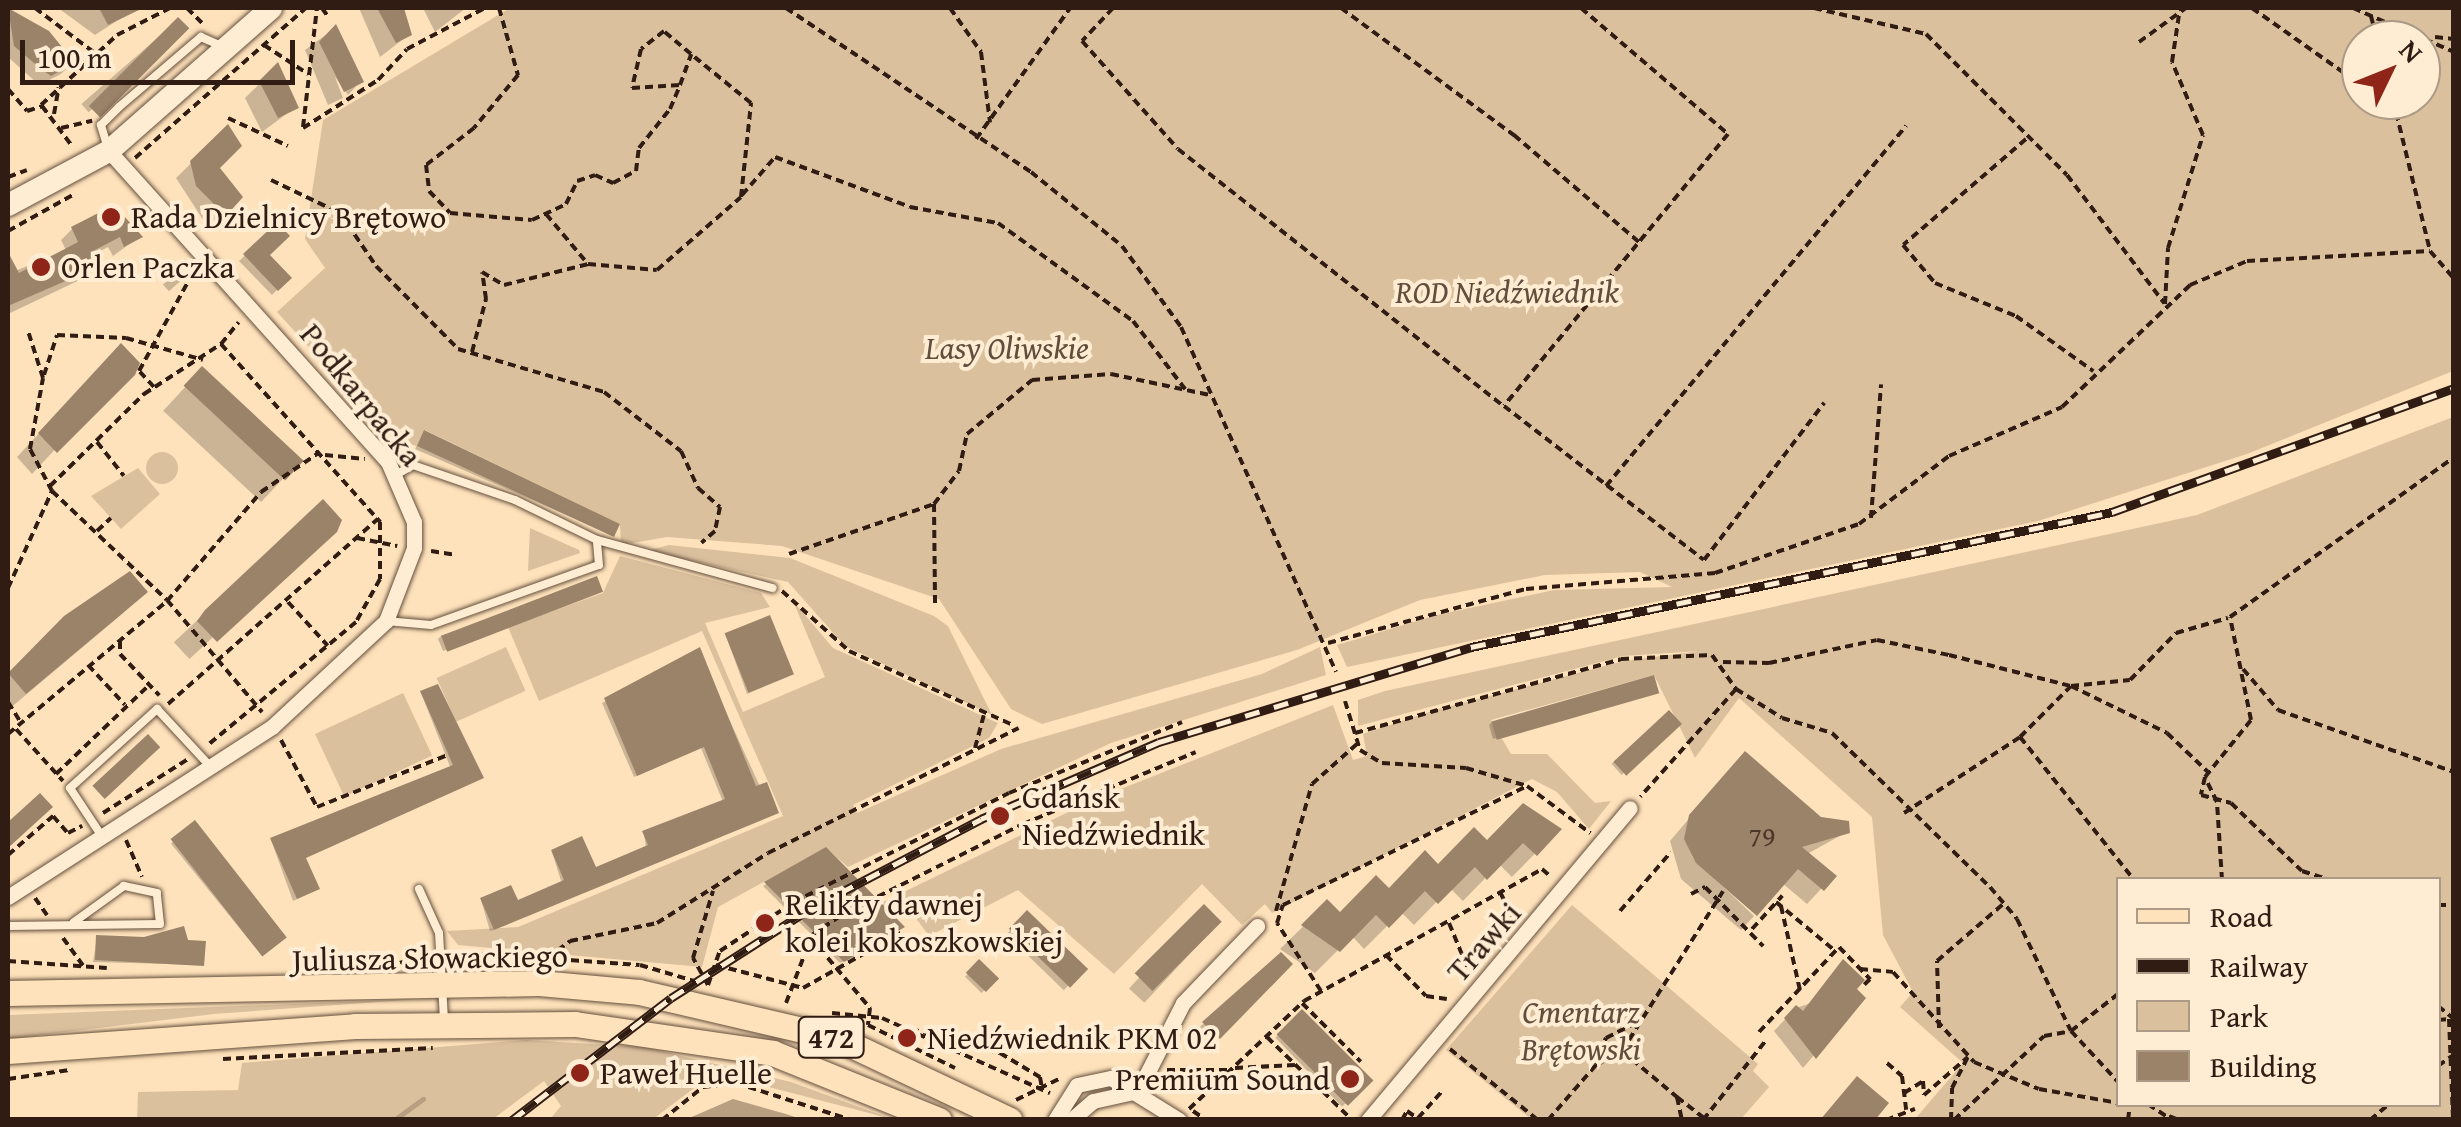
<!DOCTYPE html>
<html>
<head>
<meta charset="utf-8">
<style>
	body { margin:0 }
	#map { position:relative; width:2461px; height:1127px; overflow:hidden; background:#fee2bb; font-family:"Gentium Book Plus",serif }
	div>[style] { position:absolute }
	.green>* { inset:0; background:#dbc09e; transform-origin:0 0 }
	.round { border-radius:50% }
	.water>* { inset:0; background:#b89f82 }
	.shadow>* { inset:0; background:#0003; transform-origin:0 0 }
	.stream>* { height:5px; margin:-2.5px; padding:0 2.5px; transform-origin:2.5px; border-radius:2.5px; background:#b89f82 }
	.building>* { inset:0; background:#9b836a; transform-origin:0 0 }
	.path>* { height:4px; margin-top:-2px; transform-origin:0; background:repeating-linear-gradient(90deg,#301c13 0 8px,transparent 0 13px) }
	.roads { filter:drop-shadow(0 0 2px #644e3d) drop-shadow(0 0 2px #644e3d) }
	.lane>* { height:8px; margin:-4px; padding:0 4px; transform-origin:4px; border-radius:4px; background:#feecd3 }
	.street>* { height:15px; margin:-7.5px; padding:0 7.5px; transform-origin:7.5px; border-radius:7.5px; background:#feecd3 }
	.secondary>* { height:22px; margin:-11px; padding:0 11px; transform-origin:11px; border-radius:11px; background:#feecd3 }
	.primary>* { height:25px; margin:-12.5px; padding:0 12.5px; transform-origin:12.5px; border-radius:12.5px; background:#fee2bb }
	.rail>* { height:9px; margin-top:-4.5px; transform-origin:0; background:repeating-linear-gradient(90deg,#feecd3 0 15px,#301c13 0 30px); box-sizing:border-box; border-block:2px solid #301c13 }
	.dots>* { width:28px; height:28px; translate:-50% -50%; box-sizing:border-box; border:5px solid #feecd3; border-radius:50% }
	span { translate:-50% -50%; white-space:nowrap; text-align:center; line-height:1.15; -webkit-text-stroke:8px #feecd3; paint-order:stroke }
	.number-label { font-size:28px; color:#4b3629 }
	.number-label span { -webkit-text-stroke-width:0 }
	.shield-label span { padding:2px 8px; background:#feecd3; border:2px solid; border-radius:8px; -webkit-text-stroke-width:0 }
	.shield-label { font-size:30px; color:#301c13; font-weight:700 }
	.poi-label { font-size:32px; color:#301c13 }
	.left { translate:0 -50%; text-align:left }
	.right { translate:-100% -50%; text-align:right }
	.park-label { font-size:32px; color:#634d3d; font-style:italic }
	.street-label { font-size:32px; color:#301c13 }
	.frame { position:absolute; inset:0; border:10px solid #301c13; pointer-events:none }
	.legend { position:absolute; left:2116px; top:877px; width:325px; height:230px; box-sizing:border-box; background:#feecd3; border:2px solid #ac9986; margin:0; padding:12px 18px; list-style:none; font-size:30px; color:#301c13 }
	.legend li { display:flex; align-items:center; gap:20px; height:50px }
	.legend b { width:50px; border:2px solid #ac9986 }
	.north { position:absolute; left:2341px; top:20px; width:100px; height:100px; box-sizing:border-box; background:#feecd3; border:2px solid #ac9986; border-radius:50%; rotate:47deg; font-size:28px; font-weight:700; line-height:40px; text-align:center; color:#301c13 }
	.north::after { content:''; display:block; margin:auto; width:35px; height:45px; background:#8f2418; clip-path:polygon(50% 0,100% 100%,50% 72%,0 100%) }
	.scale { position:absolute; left:20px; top:40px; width:275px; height:45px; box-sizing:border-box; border:5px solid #301c13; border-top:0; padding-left:12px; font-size:30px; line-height:35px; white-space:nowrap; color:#301c13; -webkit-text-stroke:8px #feecd3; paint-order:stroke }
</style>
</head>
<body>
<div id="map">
	<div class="green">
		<i style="clip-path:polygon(evenodd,510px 8px,2453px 8px,2453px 371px,2247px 454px,2038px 521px,1347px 667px,1337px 645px,1437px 615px,1554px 590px,1672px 587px,1640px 572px,1545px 575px,1420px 600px,1297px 650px,1042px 724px,1011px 709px,939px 599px,782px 546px,667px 537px,621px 545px,620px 524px,425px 430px,417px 446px,395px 441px,277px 312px,325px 268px,305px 239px,323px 120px,510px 8px,2361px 40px,2421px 40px,2421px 100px,2361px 100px,2361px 40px)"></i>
		<i style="clip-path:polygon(evenodd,2453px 417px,2453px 1119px,1915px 1119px,1963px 1063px,1900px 1007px,1913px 992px,1883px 935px,1872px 817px,1739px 698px,1695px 758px,1654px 675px,1491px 720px,1511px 754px,1547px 754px,1595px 803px,1611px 801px,1589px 829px,1557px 792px,1532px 779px,1272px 913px,1265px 904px,1242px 925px,1202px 884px,1114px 974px,1018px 890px,929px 936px,915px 917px,897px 918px,881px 903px,1093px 800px,1333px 705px,1353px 760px,1367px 756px,1363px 734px,1435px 710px,1624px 661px,1700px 651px,1623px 656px,1358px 726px,1358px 700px,1385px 691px,2197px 515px,2453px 417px,2118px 880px,2438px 880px,2438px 1104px,2118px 1104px,2118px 880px)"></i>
		<i class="round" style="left:146px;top:452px;width:32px;height:32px"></i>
		<i style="clip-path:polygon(138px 468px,160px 494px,121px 529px,91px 496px)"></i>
		<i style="clip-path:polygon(530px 528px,579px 550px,580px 553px,528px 571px)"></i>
		<i style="clip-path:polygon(669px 545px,790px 558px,934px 616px,948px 626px,992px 715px,845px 646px,788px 582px,647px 551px)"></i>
		<i style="clip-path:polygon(620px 556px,761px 593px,770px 607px,705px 623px,743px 712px,825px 677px,793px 601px,833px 648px,998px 723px,989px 738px,853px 805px,857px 813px,1001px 749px,1262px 674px,1320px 647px,1326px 675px,1111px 743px,848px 867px,826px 848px,718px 907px,702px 967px,458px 945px,447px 931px,518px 927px,783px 816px,702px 631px,539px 701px,508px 627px,603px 593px)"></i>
		<i style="left:506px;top:647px;width:48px;height:76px;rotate:66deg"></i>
		<i style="left:403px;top:693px;width:69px;height:97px;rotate:65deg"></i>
		<i style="clip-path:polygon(1572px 905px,1758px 1064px,1753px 1071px,1769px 1087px,1741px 1119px,1531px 1119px,1446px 1050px)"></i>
		<i style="clip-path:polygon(419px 999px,214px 1014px,8px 1039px,8px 1015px)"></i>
		<i style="clip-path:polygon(526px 1040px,644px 1047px,791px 1082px,892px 1119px,734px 1078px,701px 1083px,653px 1119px,550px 1119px,561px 1106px,544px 1081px,493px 1119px,137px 1120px,138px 1092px,238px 1090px,242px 1063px)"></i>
	</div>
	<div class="water">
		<i style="clip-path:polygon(733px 1099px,786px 1114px,801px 1119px,687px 1119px)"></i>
	</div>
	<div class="shadow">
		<i style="clip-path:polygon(8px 8px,47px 33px,72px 63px,61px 74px,39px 85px,8px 57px)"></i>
		<i style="clip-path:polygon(58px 8px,129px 8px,132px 11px,95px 35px)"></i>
		<i style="clip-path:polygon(359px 8px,398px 8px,410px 34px,380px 57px)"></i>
		<i style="clip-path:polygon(423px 8px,466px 8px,435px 32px)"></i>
		<i style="left:178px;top:20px;width:11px;height:128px;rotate:49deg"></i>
		<i style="clip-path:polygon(335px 28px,361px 81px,348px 95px,335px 77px,343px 98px,328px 105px,305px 50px)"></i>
		<i style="clip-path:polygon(277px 67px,296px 107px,262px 132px,245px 98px)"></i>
		<i style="clip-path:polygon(227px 128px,216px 168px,239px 196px,209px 229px,176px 178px)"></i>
		<i style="clip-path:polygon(277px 226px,267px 255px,289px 278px,272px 295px,239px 261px)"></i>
		<i style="clip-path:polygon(72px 229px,139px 237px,113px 256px,108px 247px,92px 255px,97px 265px,86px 277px,8px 314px,8px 274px,66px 250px,61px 240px)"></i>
		<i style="left:175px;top:274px;width:9px;height:16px;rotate:49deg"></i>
		<i style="clip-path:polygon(136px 363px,32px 474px,17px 457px,98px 370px)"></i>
		<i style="left:202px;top:369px;width:134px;height:57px;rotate:43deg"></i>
		<i style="clip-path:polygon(422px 436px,612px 535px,415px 449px)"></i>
		<i style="left:323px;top:503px;width:23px;height:204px;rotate:47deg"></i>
		<i style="clip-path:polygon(145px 592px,122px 614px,8px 710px,8px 677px,66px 618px)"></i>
		<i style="clip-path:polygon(600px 592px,443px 651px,438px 639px,441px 636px)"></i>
		<i style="clip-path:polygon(726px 636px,789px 676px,747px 694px)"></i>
		<i style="clip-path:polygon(698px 651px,773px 815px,490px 931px,481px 900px,517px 903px,562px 884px,552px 852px,594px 871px,646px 849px,644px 833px,723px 802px,701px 748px,634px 777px,602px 703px)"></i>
		<i style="clip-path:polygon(1656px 692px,1493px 739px,1489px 725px,1492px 722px)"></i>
		<i style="clip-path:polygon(421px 693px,481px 777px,303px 858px,314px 891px,293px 901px,271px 840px,451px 769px)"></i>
		<i style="left:1668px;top:713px;width:15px;height:76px;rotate:48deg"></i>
		<i style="clip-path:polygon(1731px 769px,1847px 832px,1807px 854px,1833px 876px,1807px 904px,1782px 883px,1757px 913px,1688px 853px,1754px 916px,1741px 930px,1681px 879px,1670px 841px)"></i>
		<i style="left:195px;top:824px;width:144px;height:31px;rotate:51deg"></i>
		<i style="clip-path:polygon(1558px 830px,1512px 877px,1499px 864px,1463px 901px,1450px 888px,1414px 925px,1401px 912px,1364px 949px,1352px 936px,1315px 973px,1280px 949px,1327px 903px,1339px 915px,1487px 843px)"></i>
		<i style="clip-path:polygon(826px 850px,899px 929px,840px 963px,763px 886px)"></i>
		<i style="left:1204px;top:908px;width:21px;height:110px;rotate:43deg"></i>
		<i style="left:1027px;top:913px;width:80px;height:30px;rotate:44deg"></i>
		<i style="clip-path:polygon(97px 937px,186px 942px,202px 965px,93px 962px)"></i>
		<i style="clip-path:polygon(1281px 955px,1290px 964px,1208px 1047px,1193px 1033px)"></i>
		<i style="left:980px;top:962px;width:23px;height:21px;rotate:45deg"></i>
		<i style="clip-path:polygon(1853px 989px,1863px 998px,1803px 1068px,1774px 1031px,1796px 1008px)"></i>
		<i style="left:1302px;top:1012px;width:96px;height:37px;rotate:46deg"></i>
	</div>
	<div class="stream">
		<i style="left:394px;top:1120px;width:36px;rotate:-36deg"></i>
	</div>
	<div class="building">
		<i style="clip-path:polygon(8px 8px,49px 31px,75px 63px,51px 76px,41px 69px,14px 46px)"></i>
		<i style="clip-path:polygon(99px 8px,143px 8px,108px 25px)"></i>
		<i style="clip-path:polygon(377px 8px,404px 8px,412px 35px,396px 43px)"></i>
		<i style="left:178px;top:17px;width:16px;height:126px;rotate:45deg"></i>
		<i style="clip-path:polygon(336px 24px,364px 82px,344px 92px,319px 42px)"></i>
		<i style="clip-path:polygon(278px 62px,299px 108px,278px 118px,259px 81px)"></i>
		<i style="clip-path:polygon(228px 124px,242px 146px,220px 168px,243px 197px,226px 216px,196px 186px,190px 161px)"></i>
		<i style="clip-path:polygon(114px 205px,143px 237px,124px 247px,120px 237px,93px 251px,100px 266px,8px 306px,8px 252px,19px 273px,78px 242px,71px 227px)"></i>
		<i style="clip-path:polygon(277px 222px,290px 236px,270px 255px,292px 278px,278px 291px,243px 254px)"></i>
		<i style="clip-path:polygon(121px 343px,140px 363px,135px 375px,57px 453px,38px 433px)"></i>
		<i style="left:202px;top:366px;width:139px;height:27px;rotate:43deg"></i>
		<i style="clip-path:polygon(424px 430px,620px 524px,614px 537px,417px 446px)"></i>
		<i style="clip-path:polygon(323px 499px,342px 520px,337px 532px,217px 642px,197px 621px,205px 610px)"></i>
		<i style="clip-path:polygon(130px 571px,148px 592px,26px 694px,8px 673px,64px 616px)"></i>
		<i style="left:597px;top:576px;width:17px;height:167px;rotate:69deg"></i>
		<i style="left:770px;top:615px;width:64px;height:49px;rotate:68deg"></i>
		<i style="clip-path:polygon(700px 647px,756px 786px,767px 782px,779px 813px,494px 930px,480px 898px,511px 885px,518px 900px,564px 880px,551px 850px,582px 836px,596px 867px,648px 845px,642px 831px,725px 799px,704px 747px,637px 776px,604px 698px)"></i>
		<i style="left:1654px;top:675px;width:19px;height:169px;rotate:74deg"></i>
		<i style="clip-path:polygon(438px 684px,484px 778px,306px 858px,320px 889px,297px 899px,270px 838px,453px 765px,420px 691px)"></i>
		<i style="left:1669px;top:710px;width:19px;height:76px;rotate:47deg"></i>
		<i style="left:148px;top:734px;width:18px;height:76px;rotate:47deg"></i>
		<i style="clip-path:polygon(1745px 751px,1821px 817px,1849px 821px,1850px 833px,1802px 847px,1837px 876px,1824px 891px,1798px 869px,1757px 916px,1696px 863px,1684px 839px,1689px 815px)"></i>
		<i style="clip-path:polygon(40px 793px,53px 807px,8px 848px,8px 822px)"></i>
		<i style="clip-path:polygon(1523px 803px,1562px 829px,1537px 856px,1523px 843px,1487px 880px,1475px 867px,1438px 904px,1425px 891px,1389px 928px,1376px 915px,1340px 952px,1301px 925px,1327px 899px,1340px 912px,1376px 875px,1389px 888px,1425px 850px,1438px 864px,1474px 827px,1487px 840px)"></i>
		<i style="left:195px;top:820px;width:149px;height:31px;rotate:52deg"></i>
		<i style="clip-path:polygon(826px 847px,905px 927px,844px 962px,764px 882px)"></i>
		<i style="left:1204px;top:904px;width:25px;height:98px;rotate:45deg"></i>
		<i style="left:1027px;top:910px;width:85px;height:26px;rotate:44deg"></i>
		<i style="clip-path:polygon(184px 926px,188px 940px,206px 941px,204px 966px,95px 960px,96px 935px,144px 937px)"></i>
		<i style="clip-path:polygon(1281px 952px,1293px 964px,1220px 1039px,1202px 1022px)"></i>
		<i style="left:979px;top:959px;width:28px;height:19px;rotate:44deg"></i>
		<i style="clip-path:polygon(1843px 959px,1865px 980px,1857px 989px,1866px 998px,1816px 1059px,1784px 1018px,1796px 1005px,1803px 1011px)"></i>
		<i style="left:1302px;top:1009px;width:101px;height:36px;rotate:45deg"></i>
		<i style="clip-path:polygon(1857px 1076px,1889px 1103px,1875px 1120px,1820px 1120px)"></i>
	</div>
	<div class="path">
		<i style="left:35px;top:8px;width:75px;rotate:36.9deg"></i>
		<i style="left:187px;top:8px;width:25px;rotate:45deg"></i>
		<i style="left:322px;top:8px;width:12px;rotate:55deg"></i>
		<i style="left:499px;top:8px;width:70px;rotate:74.2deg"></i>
		<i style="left:518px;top:75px;width:69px;rotate:129.7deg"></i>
		<i style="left:474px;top:128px;width:61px;rotate:142.4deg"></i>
		<i style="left:426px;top:165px;width:26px;rotate:83deg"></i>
		<i style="left:429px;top:191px;width:30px;rotate:46deg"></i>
		<i style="left:450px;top:213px;width:82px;rotate:4.9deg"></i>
		<i style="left:532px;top:220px;width:38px;rotate:-25deg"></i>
		<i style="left:566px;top:204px;width:25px;rotate:-64deg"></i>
		<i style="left:577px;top:181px;width:19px;rotate:-18deg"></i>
		<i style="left:595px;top:175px;width:20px;rotate:24deg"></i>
		<i style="left:613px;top:183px;width:26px;rotate:-28deg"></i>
		<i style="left:636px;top:171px;width:23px;rotate:-83deg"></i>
		<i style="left:639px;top:148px;width:50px;rotate:-51.5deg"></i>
		<i style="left:670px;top:109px;width:26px;rotate:-67deg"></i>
		<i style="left:680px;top:85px;width:33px;rotate:-70deg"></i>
		<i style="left:691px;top:54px;width:35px;rotate:-140deg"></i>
		<i style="left:664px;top:31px;width:29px;rotate:142deg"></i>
		<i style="left:641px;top:49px;width:40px;rotate:103deg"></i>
		<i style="left:632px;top:88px;width:48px;rotate:-3.6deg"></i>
		<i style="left:786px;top:8px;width:295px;rotate:33.8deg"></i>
		<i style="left:1031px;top:172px;width:117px;rotate:39.1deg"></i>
		<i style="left:1122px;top:246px;width:100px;rotate:53.9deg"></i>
		<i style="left:1181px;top:327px;width:378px;rotate:65.8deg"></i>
		<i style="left:950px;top:8px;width:54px;rotate:54.8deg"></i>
		<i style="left:981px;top:52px;width:71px;rotate:82.7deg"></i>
		<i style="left:1113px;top:8px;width:45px;rotate:133.2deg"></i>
		<i style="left:1082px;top:41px;width:144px;rotate:48.4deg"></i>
		<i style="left:1178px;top:149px;width:415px;rotate:38.3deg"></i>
		<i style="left:1341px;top:8px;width:215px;rotate:36.3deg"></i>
		<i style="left:1514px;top:135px;width:166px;rotate:40.6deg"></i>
		<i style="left:1581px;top:8px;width:194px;rotate:40.6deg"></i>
		<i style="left:1728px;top:134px;width:352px;rotate:129.5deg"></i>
		<i style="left:1504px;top:406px;width:252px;rotate:37.6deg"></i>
		<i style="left:1704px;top:560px;width:198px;rotate:-52.6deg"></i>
		<i style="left:1814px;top:8px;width:115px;rotate:13.1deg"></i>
		<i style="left:1926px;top:34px;width:199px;rotate:45deg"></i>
		<i style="left:2067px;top:175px;width:161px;rotate:52.8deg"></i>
		<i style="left:2252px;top:8px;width:133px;rotate:35.2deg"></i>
		<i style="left:2353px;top:8px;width:110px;rotate:23.5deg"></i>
		<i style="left:2371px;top:16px;width:25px;rotate:76deg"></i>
		<i style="left:2435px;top:37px;width:19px;rotate:6deg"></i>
		<i style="left:2139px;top:42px;width:58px;rotate:-35.9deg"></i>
		<i style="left:264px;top:45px;width:53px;rotate:33.4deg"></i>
		<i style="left:8px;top:89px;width:29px;rotate:49deg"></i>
		<i style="left:27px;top:111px;width:16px;rotate:-18deg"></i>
		<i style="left:42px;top:106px;width:50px;rotate:53.1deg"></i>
		<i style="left:2393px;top:100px;width:155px;rotate:76.2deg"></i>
		<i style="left:2430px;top:251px;width:37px;rotate:49deg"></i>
		<i style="left:41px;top:105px;width:103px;rotate:-42.6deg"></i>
		<i style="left:117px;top:35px;width:59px;rotate:-27deg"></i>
		<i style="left:54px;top:114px;width:27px;rotate:-80deg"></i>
		<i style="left:228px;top:118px;width:66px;rotate:25deg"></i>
		<i style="left:303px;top:127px;width:120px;rotate:-83.3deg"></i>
		<i style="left:61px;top:128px;width:32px;rotate:-13deg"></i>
		<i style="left:303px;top:128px;width:89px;rotate:-32.6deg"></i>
		<i style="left:378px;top:80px;width:42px;rotate:-46.9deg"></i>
		<i style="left:407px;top:49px;width:88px;rotate:-27.7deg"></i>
		<i style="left:976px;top:139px;width:161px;rotate:-54.3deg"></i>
		<i style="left:2026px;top:139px;width:162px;rotate:139.2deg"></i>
		<i style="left:1903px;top:245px;width:50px;rotate:49.9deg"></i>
		<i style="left:1935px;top:283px;width:87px;rotate:22.2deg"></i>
		<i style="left:2016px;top:316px;width:95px;rotate:35.5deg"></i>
		<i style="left:135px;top:158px;width:227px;rotate:-41.3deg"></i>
		<i style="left:8px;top:177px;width:20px;rotate:-20deg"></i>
		<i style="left:271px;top:180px;width:76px;rotate:25.6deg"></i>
		<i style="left:340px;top:213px;width:64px;rotate:55.8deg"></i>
		<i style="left:376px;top:266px;width:117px;rotate:45.3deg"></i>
		<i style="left:458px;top:349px;width:152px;rotate:16.4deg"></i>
		<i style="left:604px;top:392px;width:97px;rotate:37.5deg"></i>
		<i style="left:681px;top:451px;width:41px;rotate:65.3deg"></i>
		<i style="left:698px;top:488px;width:29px;rotate:41deg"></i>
		<i style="left:720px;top:507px;width:25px;rotate:102deg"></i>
		<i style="left:715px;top:531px;width:18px;rotate:139deg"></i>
		<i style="left:742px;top:195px;width:50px;rotate:-49deg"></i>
		<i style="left:775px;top:157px;width:144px;rotate:20.3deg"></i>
		<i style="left:910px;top:207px;width:89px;rotate:10.3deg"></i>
		<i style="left:998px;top:223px;width:167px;rotate:36deg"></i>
		<i style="left:1133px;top:321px;width:86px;rotate:52.6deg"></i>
		<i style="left:546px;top:214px;width:65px;rotate:50deg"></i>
		<i style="left:8px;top:231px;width:74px;rotate:-29deg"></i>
		<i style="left:2165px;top:304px;width:56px;rotate:-86.9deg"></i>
		<i style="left:2168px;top:248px;width:118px;rotate:-72.8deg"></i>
		<i style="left:2203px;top:135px;width:79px;rotate:-113deg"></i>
		<i style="left:2172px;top:62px;width:55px;rotate:-81.6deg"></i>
		<i style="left:221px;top:344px;width:28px;rotate:-51deg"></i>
		<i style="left:472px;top:352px;width:55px;rotate:-75.2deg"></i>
		<i style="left:486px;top:299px;width:27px;rotate:-98deg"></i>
		<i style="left:482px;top:272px;width:26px;rotate:31deg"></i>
		<i style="left:504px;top:285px;width:87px;rotate:-14deg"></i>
		<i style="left:588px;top:264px;width:69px;rotate:5deg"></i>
		<i style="left:657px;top:270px;width:111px;rotate:-41deg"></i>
		<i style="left:741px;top:197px;width:95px;rotate:-83.9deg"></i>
		<i style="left:751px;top:103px;width:77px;rotate:-140.8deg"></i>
		<i style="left:44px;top:375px;width:42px;rotate:-72deg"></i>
		<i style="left:57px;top:335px;width:69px;rotate:2.5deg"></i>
		<i style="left:126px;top:338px;width:80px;rotate:15.9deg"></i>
		<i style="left:154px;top:387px;width:22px;rotate:-133deg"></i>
		<i style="left:139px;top:371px;width:104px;rotate:-61.2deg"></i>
		<i style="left:189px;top:280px;width:23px;rotate:-105deg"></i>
		<i style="left:97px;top:442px;width:43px;rotate:51.5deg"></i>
		<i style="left:325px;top:455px;width:40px;rotate:5.7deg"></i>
		<i style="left:50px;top:486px;width:132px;rotate:-44.4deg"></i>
		<i style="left:144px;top:394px;width:92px;rotate:-33deg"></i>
		<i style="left:221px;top:344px;width:239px;rotate:48.2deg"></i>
		<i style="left:380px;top:522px;width:57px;rotate:90deg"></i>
		<i style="left:380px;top:579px;width:49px;rotate:119.2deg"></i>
		<i style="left:356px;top:622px;width:192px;rotate:140.3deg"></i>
		<i style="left:1606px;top:486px;width:469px;rotate:-50.2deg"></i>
		<i style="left:52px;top:491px;width:158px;rotate:43.5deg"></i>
		<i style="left:167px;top:600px;width:147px;rotate:49.7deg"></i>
		<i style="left:934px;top:504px;width:104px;rotate:89.4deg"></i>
		<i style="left:1871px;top:518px;width:134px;rotate:-85.7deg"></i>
		<i style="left:97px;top:531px;width:19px;rotate:-43deg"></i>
		<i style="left:357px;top:538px;width:41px;rotate:11.3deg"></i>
		<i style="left:431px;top:551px;width:24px;rotate:9deg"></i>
		<i style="left:789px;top:554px;width:153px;rotate:-19deg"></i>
		<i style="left:934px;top:504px;width:41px;rotate:-52.9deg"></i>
		<i style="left:959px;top:471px;width:38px;rotate:-78deg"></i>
		<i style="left:967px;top:434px;width:85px;rotate:-39.7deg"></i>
		<i style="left:1032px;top:380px;width:79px;rotate:-4.3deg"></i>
		<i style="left:1111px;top:374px;width:101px;rotate:12deg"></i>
		<i style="left:8px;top:588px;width:107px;rotate:-65.6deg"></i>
		<i style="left:52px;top:491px;width:47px;rotate:-117.6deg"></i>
		<i style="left:30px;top:449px;width:72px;rotate:-79.6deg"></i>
		<i style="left:43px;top:378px;width:49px;rotate:-107.7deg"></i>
		<i style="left:782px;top:591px;width:90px;rotate:41.8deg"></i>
		<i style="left:849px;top:651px;width:178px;rotate:24.3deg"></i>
		<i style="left:288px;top:602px;width:59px;rotate:47.7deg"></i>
		<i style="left:120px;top:641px;width:13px;rotate:90deg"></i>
		<i style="left:120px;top:654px;width:57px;rotate:46.4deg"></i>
		<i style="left:1328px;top:643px;width:205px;rotate:-15.3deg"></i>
		<i style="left:1526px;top:589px;width:190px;rotate:-4.8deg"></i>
		<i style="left:1715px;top:573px;width:152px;rotate:-18.8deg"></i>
		<i style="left:1859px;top:524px;width:113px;rotate:-37.1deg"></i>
		<i style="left:1949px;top:456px;width:123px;rotate:-23.4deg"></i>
		<i style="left:2062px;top:407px;width:177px;rotate:-43.6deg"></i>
		<i style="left:2190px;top:285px;width:62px;rotate:-22.8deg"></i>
		<i style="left:2247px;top:261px;width:183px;rotate:-3.1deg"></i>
		<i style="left:1723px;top:662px;width:46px;rotate:1.2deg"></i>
		<i style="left:1769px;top:663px;width:110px;rotate:-12deg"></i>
		<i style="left:1877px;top:640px;width:74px;rotate:11.8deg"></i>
		<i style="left:1949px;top:655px;width:126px;rotate:14.3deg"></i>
		<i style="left:2071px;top:686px;width:107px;rotate:26.1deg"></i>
		<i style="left:2167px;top:733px;width:57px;rotate:43.6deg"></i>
		<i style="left:88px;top:665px;width:54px;rotate:47.2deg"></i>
		<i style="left:2243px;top:669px;width:54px;rotate:49.5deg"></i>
		<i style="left:2278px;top:710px;width:187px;rotate:19.4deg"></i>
		<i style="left:1736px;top:689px;width:54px;rotate:32.2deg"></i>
		<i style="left:1782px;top:718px;width:52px;rotate:16.7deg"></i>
		<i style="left:1832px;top:733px;width:221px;rotate:44.3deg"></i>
		<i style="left:1990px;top:887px;width:42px;rotate:49.8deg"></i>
		<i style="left:2017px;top:919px;width:124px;rotate:64.3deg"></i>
		<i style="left:2071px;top:1031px;width:69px;rotate:47.3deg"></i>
		<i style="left:1345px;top:701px;width:51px;rotate:73deg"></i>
		<i style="left:1360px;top:750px;width:26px;rotate:31deg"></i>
		<i style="left:1382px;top:763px;width:84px;rotate:3.4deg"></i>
		<i style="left:1466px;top:768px;width:64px;rotate:16.4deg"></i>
		<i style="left:1527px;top:786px;width:79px;rotate:36.7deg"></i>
		<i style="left:8px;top:702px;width:25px;rotate:58deg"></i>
		<i style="left:168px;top:704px;width:280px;rotate:-41.4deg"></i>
		<i style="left:16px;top:729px;width:70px;rotate:47.9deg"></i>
		<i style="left:1355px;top:733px;width:276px;rotate:-15.5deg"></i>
		<i style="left:1621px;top:659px;width:91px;rotate:-2.5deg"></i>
		<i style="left:1712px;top:655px;width:42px;rotate:54.8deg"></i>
		<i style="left:1736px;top:689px;width:144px;rotate:131.6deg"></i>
		<i style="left:8px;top:734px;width:207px;rotate:-39.9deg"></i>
		<i style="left:167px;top:601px;width:144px;rotate:-49.2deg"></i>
		<i style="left:261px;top:492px;width:71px;rotate:-34.1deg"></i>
		<i style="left:2020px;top:737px;width:183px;rotate:51.4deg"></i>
		<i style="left:281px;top:740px;width:76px;rotate:61.8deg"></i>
		<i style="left:317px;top:807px;width:141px;rotate:-21.7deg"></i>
		<i style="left:975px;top:748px;width:34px;rotate:-75deg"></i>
		<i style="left:56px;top:774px;width:129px;rotate:-43.7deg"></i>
		<i style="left:2205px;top:777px;width:18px;rotate:103deg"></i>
		<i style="left:2201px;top:795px;width:31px;rotate:15deg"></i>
		<i style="left:2231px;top:803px;width:98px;rotate:43.8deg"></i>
		<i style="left:2302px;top:871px;width:29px;rotate:18deg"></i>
		<i style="left:103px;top:813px;width:101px;rotate:-32.4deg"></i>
		<i style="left:1904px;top:813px;width:139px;rotate:-33.2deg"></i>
		<i style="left:2020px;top:737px;width:72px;rotate:-45deg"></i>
		<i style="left:2071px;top:686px;width:59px;rotate:-5.8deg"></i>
		<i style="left:2130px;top:680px;width:66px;rotate:-45.6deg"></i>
		<i style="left:2176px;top:633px;width:54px;rotate:-16.1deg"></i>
		<i style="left:126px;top:840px;width:40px;rotate:66.6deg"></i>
		<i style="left:8px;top:869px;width:14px;rotate:-90deg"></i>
		<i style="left:8px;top:855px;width:60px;rotate:-40.9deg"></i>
		<i style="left:53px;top:816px;width:23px;rotate:49deg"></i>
		<i style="left:68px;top:833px;width:16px;rotate:-27deg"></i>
		<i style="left:2222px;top:880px;width:78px;rotate:-93.7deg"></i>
		<i style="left:2217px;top:802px;width:28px;rotate:-116deg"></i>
		<i style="left:2205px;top:777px;width:73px;rotate:-51.1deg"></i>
		<i style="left:2251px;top:720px;width:105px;rotate:-101.5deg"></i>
		<i style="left:2230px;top:617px;width:275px;rotate:-35.5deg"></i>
		<i style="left:1500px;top:892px;width:30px;rotate:63deg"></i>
		<i style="left:1691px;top:894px;width:16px;rotate:-27deg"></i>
		<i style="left:1705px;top:887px;width:83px;rotate:45.5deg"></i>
		<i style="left:35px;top:898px;width:21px;rotate:55deg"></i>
		<i style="left:1776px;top:902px;width:75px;rotate:39.6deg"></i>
		<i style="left:2438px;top:905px;width:16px"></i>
		<i style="left:1781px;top:906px;width:86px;rotate:77.3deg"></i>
		<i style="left:1276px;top:911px;width:132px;rotate:-74.2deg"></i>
		<i style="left:1312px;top:784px;width:62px;rotate:-41.7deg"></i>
		<i style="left:1620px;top:911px;width:78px;rotate:-49.2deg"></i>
		<i style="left:1449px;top:923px;width:55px;rotate:67.6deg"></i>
		<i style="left:1752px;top:929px;width:45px;rotate:-47.7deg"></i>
		<i style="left:63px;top:938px;width:34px;rotate:54deg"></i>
		<i style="left:811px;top:938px;width:92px;rotate:49.9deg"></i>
		<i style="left:870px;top:1008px;width:17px;rotate:97deg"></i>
		<i style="left:868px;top:1025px;width:97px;rotate:26.3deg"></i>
		<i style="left:454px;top:952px;width:186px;rotate:4deg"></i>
		<i style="left:640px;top:965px;width:64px;rotate:16.4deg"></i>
		<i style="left:1386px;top:955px;width:57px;rotate:45.7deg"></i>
		<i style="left:1426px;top:996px;width:21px;rotate:8deg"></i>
		<i style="left:547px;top:958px;width:29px;rotate:-36deg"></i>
		<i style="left:570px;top:941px;width:89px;rotate:-11.7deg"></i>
		<i style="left:657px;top:923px;width:131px;rotate:-32.2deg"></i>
		<i style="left:768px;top:853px;width:280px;rotate:-26.5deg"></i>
		<i style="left:8px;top:961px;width:99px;rotate:4deg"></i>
		<i style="left:400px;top:963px;width:31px;rotate:-19deg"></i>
		<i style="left:716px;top:965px;width:90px;rotate:14.8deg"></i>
		<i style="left:803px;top:988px;width:116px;rotate:-29.4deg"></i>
		<i style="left:1860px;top:969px;width:33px;rotate:5deg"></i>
		<i style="left:1893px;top:972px;width:121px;rotate:48deg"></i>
		<i style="left:1974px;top:1062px;width:70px;rotate:22.6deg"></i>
		<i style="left:2039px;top:1089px;width:80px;rotate:10deg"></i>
		<i style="left:708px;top:985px;width:36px;rotate:-71deg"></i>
		<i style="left:720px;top:951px;width:89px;rotate:-33.5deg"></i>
		<i style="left:794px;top:902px;width:241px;rotate:-26.9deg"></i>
		<i style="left:1009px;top:793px;width:187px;rotate:-22.3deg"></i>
		<i style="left:708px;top:985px;width:31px;rotate:-119deg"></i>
		<i style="left:693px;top:958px;width:70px;rotate:-73.4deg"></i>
		<i style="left:1321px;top:991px;width:81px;rotate:-122.9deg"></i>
		<i style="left:1277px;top:923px;width:19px;rotate:-72deg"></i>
		<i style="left:1283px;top:905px;width:271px;rotate:-26deg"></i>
		<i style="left:786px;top:1003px;width:73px;rotate:-69.1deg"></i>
		<i style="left:812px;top:935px;width:37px;rotate:-34deg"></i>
		<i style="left:843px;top:914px;width:201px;rotate:-26.6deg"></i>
		<i style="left:1023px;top:824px;width:187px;rotate:-22.6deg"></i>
		<i style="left:1302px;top:1003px;width:83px;rotate:45deg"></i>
		<i style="left:2438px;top:1006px;width:21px;rotate:39deg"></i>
		<i style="left:832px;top:1013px;width:50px;rotate:5.7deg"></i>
		<i style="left:882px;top:1018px;width:184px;rotate:24.1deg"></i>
		<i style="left:2438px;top:1020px;width:11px;rotate:-5deg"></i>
		<i style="left:2449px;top:1019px;width:101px;rotate:87.7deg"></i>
		<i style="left:1939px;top:1028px;width:67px;rotate:-91.7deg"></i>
		<i style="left:1937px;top:961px;width:87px;rotate:-40.8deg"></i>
		<i style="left:911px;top:1029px;width:92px;rotate:15.1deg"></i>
		<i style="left:1000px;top:1053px;width:47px;rotate:31deg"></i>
		<i style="left:1040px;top:1077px;width:11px;rotate:80deg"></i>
		<i style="left:1759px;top:1032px;width:117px;rotate:-46.7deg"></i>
		<i style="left:1839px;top:947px;width:45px;rotate:45.9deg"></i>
		<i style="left:1870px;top:979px;width:8px;rotate:135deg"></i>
		<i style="left:1267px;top:1037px;width:113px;rotate:44.3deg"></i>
		<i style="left:1450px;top:1049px;width:113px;rotate:38.9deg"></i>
		<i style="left:1622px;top:1051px;width:72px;rotate:39.9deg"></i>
		<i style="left:1677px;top:1097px;width:24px;rotate:78deg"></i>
		<i style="left:223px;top:1059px;width:210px;rotate:-3deg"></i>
		<i style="left:1887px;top:1063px;width:20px;rotate:41deg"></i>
		<i style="left:1902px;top:1076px;width:34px;rotate:83deg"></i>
		<i style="left:1596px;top:1065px;width:29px;rotate:-70deg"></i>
		<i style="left:1606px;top:1038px;width:28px;rotate:-27deg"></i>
		<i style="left:2438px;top:1066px;width:17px;rotate:-36deg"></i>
		<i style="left:1235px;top:1068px;width:60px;rotate:-2.9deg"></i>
		<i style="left:1167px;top:1070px;width:66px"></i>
		<i style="left:8px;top:1079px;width:62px;rotate:-8.4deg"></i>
		<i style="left:1904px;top:1093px;width:22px;rotate:-32deg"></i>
		<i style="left:1923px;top:1081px;width:14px;rotate:86deg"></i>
		<i style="left:1924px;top:1095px;width:58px;rotate:-40.8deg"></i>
		<i style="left:1677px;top:1097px;width:34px;rotate:38deg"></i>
		<i style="left:1016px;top:1100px;width:50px;rotate:-26.1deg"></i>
		<i style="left:2148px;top:1104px;width:29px;rotate:34deg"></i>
		<i style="left:1189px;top:1109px;width:158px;rotate:-43.2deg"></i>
		<i style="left:1304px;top:1001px;width:272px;rotate:-29deg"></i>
		<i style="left:1542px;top:869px;width:11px;rotate:41deg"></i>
		<i style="left:1193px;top:1111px;width:16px;rotate:35deg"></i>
		<i style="left:2169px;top:1116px;width:11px;rotate:22deg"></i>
		<i style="left:1418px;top:1118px;width:36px;rotate:-48deg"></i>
		<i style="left:662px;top:1120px;width:53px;rotate:-38.8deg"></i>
		<i style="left:703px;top:1087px;width:33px;rotate:-7deg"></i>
		<i style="left:736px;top:1083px;width:121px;rotate:17.8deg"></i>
		<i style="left:1402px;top:1120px;width:10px;rotate:-61deg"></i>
		<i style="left:1407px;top:1111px;width:16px;rotate:35deg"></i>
		<i style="left:1548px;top:1120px;width:73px;rotate:-48.9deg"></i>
		<i style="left:1596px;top:1065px;width:30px;rotate:-28deg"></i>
		<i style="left:1622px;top:1051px;width:189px;rotate:-57.7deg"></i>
		<i style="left:1703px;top:1120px;width:103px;rotate:-51.7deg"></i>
		<i style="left:1886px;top:1120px;width:31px;rotate:-21deg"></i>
		<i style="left:1951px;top:1120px;width:32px;rotate:-88deg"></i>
		<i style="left:1952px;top:1088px;width:35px;rotate:-63deg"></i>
		<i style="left:1954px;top:1120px;width:123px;rotate:-43deg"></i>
		<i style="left:2044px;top:1036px;width:27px;rotate:-10deg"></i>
		<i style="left:2071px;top:1031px;width:60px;rotate:-38.2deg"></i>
		<i style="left:2128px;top:1120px;width:16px;rotate:-83deg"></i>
		<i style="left:2370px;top:1120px;width:25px;rotate:-40deg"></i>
	</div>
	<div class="roads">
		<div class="lane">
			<i style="left:107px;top:145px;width:21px;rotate:-107deg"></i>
			<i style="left:101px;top:125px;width:25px;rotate:-45deg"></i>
			<i style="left:119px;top:107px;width:108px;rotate:-40.5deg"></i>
			<i style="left:201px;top:37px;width:22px;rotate:24deg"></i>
			<i style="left:597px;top:540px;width:182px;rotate:15.3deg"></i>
			<i style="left:386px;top:621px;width:45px;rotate:5.1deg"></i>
			<i style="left:431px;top:625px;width:178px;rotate:-19.7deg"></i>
			<i style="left:599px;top:565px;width:25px;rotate:-95deg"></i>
			<i style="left:597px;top:540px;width:91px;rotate:-154deg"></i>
			<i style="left:515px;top:500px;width:108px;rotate:-161.1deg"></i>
			<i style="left:413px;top:465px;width:20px;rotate:150deg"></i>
			<i style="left:101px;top:835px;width:56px;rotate:-123.4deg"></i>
			<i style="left:70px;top:788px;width:118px;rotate:-42.2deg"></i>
			<i style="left:157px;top:709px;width:76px;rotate:47.1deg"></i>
			<i style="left:419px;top:889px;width:48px;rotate:65.6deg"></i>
			<i style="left:439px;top:933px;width:86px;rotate:86.7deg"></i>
			<i style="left:8px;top:926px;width:152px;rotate:-0.8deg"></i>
			<i style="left:160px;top:924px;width:31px;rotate:-96deg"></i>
			<i style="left:157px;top:893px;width:34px;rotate:-168deg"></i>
			<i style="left:124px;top:886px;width:62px;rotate:144.2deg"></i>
		</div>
		<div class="street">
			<i style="left:8px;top:897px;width:315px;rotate:-32.8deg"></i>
			<i style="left:273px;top:726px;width:154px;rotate:-42.9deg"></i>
			<i style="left:386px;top:621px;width:78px;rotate:-69deg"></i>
			<i style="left:414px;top:548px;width:26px;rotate:-90deg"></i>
			<i style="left:414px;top:522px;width:65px;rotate:-113.4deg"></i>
			<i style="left:388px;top:462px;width:418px;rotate:-131.9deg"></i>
			<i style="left:1138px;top:1091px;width:99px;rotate:-62.9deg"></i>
			<i style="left:1183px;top:1003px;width:107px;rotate:-46.1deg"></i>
			<i style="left:1055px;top:1120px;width:41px;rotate:-57.8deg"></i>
			<i style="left:1077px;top:1085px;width:35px;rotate:-12deg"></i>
			<i style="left:1111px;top:1078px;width:80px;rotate:31.7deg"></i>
			<i style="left:1071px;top:1120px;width:29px;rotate:-41deg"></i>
			<i style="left:1093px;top:1101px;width:46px;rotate:-12.5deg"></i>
			<i style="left:1368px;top:1120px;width:407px;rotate:-50deg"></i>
		</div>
		<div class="secondary">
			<i style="left:8px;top:205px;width:115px;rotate:-28.1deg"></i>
			<i style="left:109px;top:151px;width:216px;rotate:-41.4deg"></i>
		</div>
		<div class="primary">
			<i style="left:8px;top:993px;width:531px;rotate:-1.08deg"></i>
			<i style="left:539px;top:983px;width:100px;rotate:5.1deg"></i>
			<i style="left:639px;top:992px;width:203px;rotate:13.1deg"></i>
			<i style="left:837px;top:1038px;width:191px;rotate:25.4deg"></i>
			<i style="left:8px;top:1051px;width:348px;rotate:-4.1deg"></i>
			<i style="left:355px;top:1026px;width:220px;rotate:-0.5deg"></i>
			<i style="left:575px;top:1024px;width:200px;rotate:8.3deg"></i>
			<i style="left:773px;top:1053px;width:179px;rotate:22deg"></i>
		</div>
	</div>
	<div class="rail">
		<i style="left:512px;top:1120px;width:200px;rotate:-37.5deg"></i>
		<i style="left:671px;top:998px;width:169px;rotate:-32.7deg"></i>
		<i style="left:813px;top:907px;width:190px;rotate:-27.6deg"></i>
		<i style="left:981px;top:819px;width:194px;rotate:-23.4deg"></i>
		<i style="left:1159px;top:742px;width:326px;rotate:-16.9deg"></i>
		<i style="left:1471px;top:647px;width:655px;rotate:-11.89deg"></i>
		<i style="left:2112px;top:512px;width:364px;rotate:-19.9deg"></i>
	</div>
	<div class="dots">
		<i style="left:111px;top:217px;background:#8f2418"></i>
		<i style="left:41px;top:267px;background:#8f2418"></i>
		<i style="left:1000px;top:816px;background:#8f2418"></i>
		<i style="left:765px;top:923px;background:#8f2418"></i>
		<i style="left:907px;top:1038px;background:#8f2418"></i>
		<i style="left:580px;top:1073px;background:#8f2418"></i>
		<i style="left:1350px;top:1079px;background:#8f2418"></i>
	</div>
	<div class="number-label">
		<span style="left:1762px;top:836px">79</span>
	</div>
	<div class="shield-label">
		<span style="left:831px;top:1037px">472</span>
	</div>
	<div class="poi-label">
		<span class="left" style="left:131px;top:217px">Rada Dzielnicy Brętowo</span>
		<span class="left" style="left:61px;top:267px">Orlen Paczka</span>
		<span class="left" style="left:1022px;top:816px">Gdańsk<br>Niedźwiednik</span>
		<span class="left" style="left:785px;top:923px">Relikty dawnej<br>kolei kokoszkowskiej</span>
		<span class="left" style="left:927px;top:1038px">Niedźwiednik PKM 02</span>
		<span class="left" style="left:600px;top:1073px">Paweł Huelle</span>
		<span class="right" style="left:1330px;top:1079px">Premium Sound</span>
	</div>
	<div class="park-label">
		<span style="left:1507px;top:292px">ROD Niedźwiednik</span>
		<span style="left:1007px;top:348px">Lasy Oliwskie</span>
		<span style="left:1581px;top:1031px">Cmentarz<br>Brętowski</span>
	</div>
	<div class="street-label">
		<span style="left:361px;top:395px;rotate:51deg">Podkarpacka</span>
		<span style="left:1484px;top:942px;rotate:-49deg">Trawki</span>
		<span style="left:430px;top:958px;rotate:-1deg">Juliusza Słowackiego</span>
	</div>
	<div class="frame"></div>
	<ul class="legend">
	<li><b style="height:12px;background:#fee2bb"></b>Road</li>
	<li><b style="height:12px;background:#301c13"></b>Railway</li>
	<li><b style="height:28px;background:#dbc09e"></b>Park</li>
	<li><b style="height:28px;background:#9b836a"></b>Building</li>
	</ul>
	<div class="north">N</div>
	<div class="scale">100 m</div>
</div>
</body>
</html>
